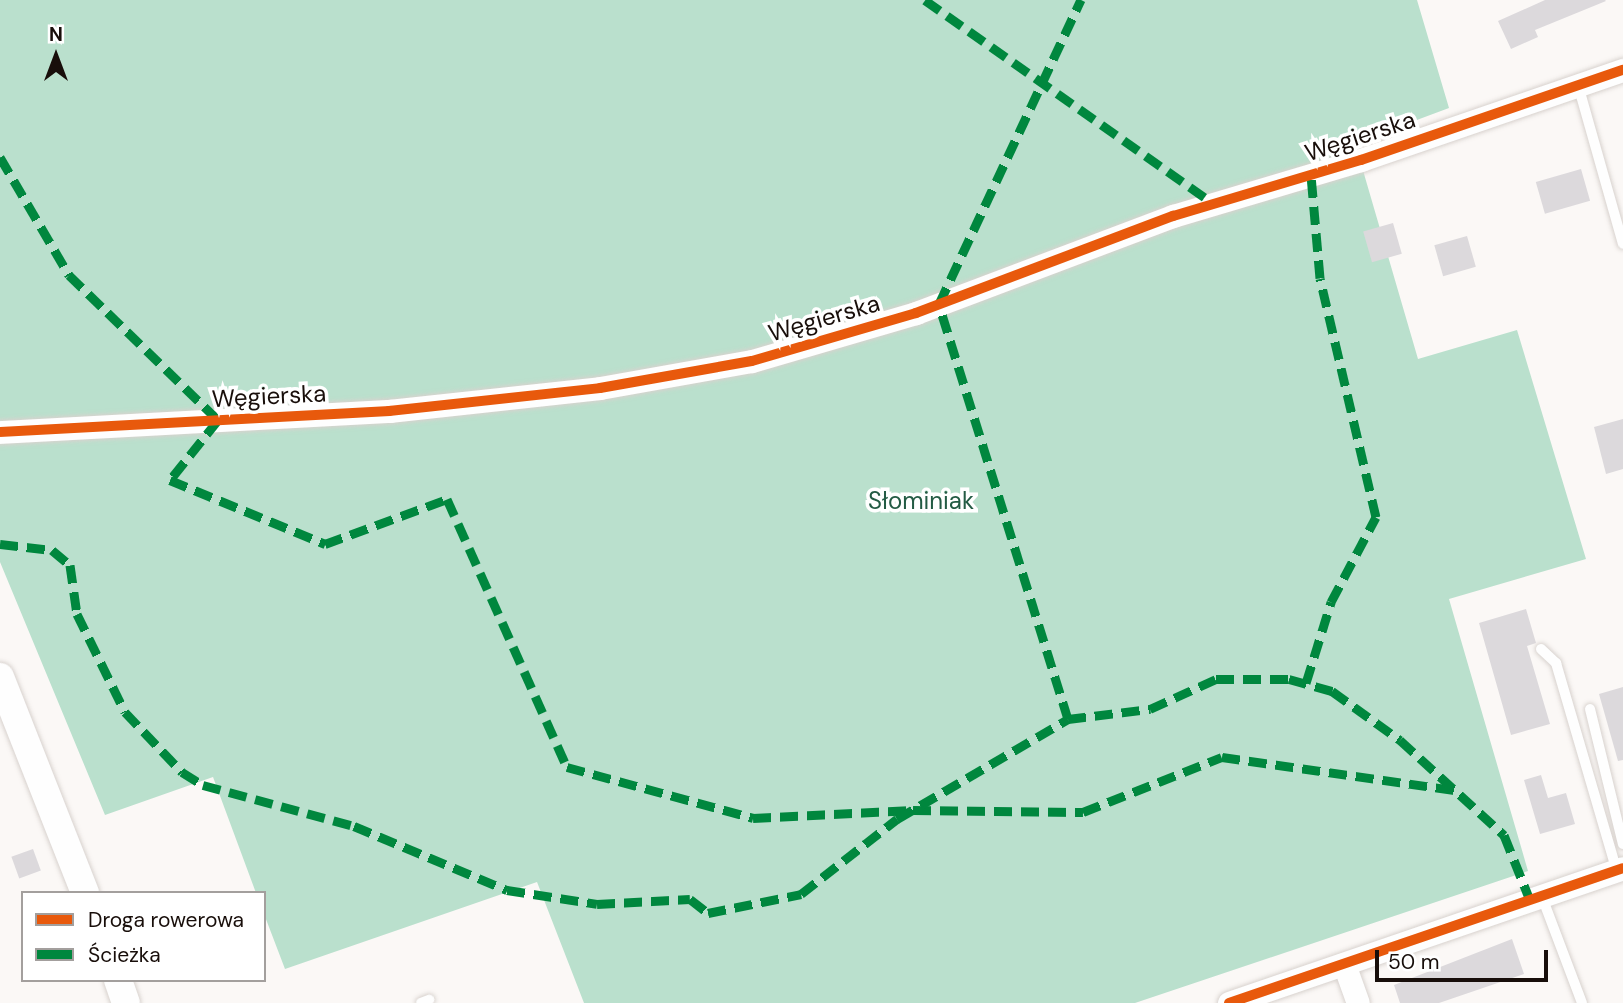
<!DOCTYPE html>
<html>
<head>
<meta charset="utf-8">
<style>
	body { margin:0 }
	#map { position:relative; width:1623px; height:1003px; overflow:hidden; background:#fbf8f6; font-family:"DM Sans",sans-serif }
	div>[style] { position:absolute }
	.forest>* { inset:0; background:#bae0cd }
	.building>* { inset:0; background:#dcd9dc; transform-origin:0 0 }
	.roads { filter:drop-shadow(0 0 2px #d8d2ce) drop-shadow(0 0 2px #d8d2ce) }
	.service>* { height:10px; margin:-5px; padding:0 5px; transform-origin:5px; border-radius:5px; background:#fefefe }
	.minor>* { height:23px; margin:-11.5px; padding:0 11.5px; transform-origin:11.5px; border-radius:11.5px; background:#fefefe }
	.tertiary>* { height:28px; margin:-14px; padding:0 14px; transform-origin:14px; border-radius:14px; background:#fefefe }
	.quiet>* { height:9px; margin-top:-4.5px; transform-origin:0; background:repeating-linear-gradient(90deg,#00873e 0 18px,transparent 0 27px) }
	.cycleway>* { height:10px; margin:-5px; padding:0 5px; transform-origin:5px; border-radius:5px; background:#e8590c }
	span { translate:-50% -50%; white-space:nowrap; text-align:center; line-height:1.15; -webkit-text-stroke:7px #fff; paint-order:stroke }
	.street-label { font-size:24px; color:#180e0a }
	.park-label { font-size:24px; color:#235b44 }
	.legend { position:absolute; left:21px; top:891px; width:245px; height:91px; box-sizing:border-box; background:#fff; border:2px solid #a39f9d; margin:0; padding:9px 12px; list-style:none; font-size:21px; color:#180e0a }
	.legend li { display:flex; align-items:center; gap:14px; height:35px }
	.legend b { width:35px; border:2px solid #a39f9d }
	.north { position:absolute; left:21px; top:21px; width:70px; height:70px; -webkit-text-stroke:5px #fff; paint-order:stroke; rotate:0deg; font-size:19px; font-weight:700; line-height:28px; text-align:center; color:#180e0a }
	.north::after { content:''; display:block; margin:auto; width:24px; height:32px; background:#180e0a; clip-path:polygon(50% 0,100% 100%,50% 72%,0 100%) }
	.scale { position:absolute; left:1375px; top:950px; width:173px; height:32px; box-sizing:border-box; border:4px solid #180e0a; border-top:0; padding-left:9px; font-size:21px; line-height:24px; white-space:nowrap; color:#180e0a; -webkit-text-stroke:5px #fff; paint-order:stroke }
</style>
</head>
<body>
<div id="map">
	<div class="forest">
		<i style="clip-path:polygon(0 0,1417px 0,1449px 108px,1355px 143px,1418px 359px,1517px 330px,1586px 559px,1449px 599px,1528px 871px,1135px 1003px,584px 1003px,537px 882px,285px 969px,264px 914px,264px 893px,256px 893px,213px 777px,105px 815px,0 562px)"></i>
	</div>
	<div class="building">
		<i style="clip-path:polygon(1545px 0,1605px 0,1606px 1px,1535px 30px,1538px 37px,1511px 49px,1498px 21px)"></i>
		<i style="left:1581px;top:169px;width:33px;height:47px;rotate:74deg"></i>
		<i style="left:1393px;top:223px;width:32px;height:31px;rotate:74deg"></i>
		<i style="left:1467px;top:236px;width:32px;height:34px;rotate:74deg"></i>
		<i style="clip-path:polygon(1623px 419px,1623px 469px,1606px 474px,1594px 427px)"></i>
		<i style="clip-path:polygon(1526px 609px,1536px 643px,1527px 646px,1550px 724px,1511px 735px,1479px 623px)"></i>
		<i style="clip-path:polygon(1623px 687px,1623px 760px,1618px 761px,1599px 694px)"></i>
		<i style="clip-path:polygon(1541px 775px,1548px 798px,1566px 793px,1575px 824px,1540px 834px,1524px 780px)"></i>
		<i style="left:33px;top:849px;width:23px;height:23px;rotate:70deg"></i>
		<i style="clip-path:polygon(1512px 939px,1524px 974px,1439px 1003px,1400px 1003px,1394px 985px)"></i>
	</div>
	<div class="roads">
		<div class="service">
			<i style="left:1578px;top:85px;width:165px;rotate:74.2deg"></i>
			<i style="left:1541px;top:649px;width:21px;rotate:43deg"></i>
			<i style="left:1556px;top:663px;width:217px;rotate:73.7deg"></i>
			<i style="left:1590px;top:709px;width:139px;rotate:76.3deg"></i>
			<i style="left:1542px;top:897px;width:113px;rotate:69.3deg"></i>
			<i style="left:421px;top:1003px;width:9px;rotate:-21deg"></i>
		</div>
		<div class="minor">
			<i style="left:0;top:432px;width:390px;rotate:-3.1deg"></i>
			<i style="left:389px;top:411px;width:212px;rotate:-6.2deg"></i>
			<i style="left:600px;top:388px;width:154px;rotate:-10.1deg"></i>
			<i style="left:752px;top:361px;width:171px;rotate:-16.3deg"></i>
			<i style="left:916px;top:313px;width:275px;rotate:-20.7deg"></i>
			<i style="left:1173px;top:216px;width:196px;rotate:-16.6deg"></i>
			<i style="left:1361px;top:160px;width:277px;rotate:-19deg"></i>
			<i style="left:1344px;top:964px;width:41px;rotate:70.3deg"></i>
			<i style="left:1229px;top:1003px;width:416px;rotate:-18.9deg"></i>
		</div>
		<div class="tertiary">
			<i style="left:0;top:677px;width:232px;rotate:68.5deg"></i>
			<i style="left:118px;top:980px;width:24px;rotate:71deg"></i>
		</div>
	</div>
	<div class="quiet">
		<i style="left:925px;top:0;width:354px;rotate:35.2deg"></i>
		<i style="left:0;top:157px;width:137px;rotate:59.7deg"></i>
		<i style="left:69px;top:275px;width:208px;rotate:44.2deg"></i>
		<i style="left:218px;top:420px;width:77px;rotate:128.7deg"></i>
		<i style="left:170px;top:480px;width:168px;rotate:22.4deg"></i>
		<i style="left:325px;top:544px;width:130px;rotate:-20.2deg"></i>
		<i style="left:447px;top:499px;width:294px;rotate:65.9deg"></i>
		<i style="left:567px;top:767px;width:193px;rotate:15.3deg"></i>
		<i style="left:753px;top:818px;width:160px;rotate:-2.9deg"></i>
		<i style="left:913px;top:810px;width:170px;rotate:0.7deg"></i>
		<i style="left:1083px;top:812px;width:149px;rotate:-21.6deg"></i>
		<i style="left:1222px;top:757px;width:235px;rotate:8.1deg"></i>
		<i style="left:0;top:544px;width:52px;rotate:6.6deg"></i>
		<i style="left:52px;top:550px;width:23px;rotate:40deg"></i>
		<i style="left:70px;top:565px;width:49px;rotate:81.9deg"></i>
		<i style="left:77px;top:614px;width:109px;rotate:63.9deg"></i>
		<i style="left:125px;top:712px;width:83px;rotate:46.5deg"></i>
		<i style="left:182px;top:772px;width:25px;rotate:32deg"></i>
		<i style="left:203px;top:785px;width:156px;rotate:15.2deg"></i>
		<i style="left:354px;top:826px;width:166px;rotate:22.7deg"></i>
		<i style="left:507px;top:890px;width:91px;rotate:8.8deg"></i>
		<i style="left:597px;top:904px;width:93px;rotate:-3.1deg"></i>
		<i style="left:690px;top:899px;width:23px;rotate:38deg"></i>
		<i style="left:708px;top:913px;width:95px;rotate:-11.5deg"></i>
		<i style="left:801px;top:894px;width:122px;rotate:-38deg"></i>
		<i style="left:897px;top:819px;width:198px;rotate:-30.3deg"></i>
		<i style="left:1068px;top:719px;width:83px;rotate:-7deg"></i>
		<i style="left:1150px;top:709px;width:72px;rotate:-24.4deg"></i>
		<i style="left:1216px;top:679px;width:73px"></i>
		<i style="left:1289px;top:679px;width:45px;rotate:15.6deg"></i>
		<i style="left:1332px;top:691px;width:84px;rotate:35.8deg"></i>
		<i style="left:1400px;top:740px;width:141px;rotate:42.4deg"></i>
		<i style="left:1504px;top:835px;width:70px;rotate:68.2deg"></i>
		<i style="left:1306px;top:683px;width:85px;rotate:-72.8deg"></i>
		<i style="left:1331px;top:602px;width:96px;rotate:-62.1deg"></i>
		<i style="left:1376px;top:517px;width:245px;rotate:-103.2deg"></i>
		<i style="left:1320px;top:278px;width:103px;rotate:-95deg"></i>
		<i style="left:1068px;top:719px;width:435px;rotate:-107.3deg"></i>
		<i style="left:939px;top:304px;width:336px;rotate:-65deg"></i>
	</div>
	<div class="cycleway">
		<i style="left:0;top:432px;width:390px;rotate:-3.1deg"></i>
		<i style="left:389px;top:411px;width:212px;rotate:-6.2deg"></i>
		<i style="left:600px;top:388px;width:154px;rotate:-10.1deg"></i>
		<i style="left:752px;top:361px;width:171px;rotate:-16.3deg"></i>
		<i style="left:916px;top:313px;width:275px;rotate:-20.7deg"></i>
		<i style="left:1173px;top:216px;width:196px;rotate:-16.6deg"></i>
		<i style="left:1361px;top:160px;width:277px;rotate:-19deg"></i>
		<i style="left:1229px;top:1003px;width:416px;rotate:-18.9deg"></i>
	</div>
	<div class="street-label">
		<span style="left:1360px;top:136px;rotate:-18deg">Węgierska</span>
		<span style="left:824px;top:318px;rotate:-16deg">Węgierska</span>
		<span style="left:269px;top:396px;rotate:-3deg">Węgierska</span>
	</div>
	<div class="park-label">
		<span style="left:921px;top:501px">Słominiak</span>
	</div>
	<ul class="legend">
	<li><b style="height:9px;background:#e8590c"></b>Droga rowerowa</li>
	<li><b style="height:9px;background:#00873e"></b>Ścieżka</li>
	</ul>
	<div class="north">N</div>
	<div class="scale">50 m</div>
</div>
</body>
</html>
